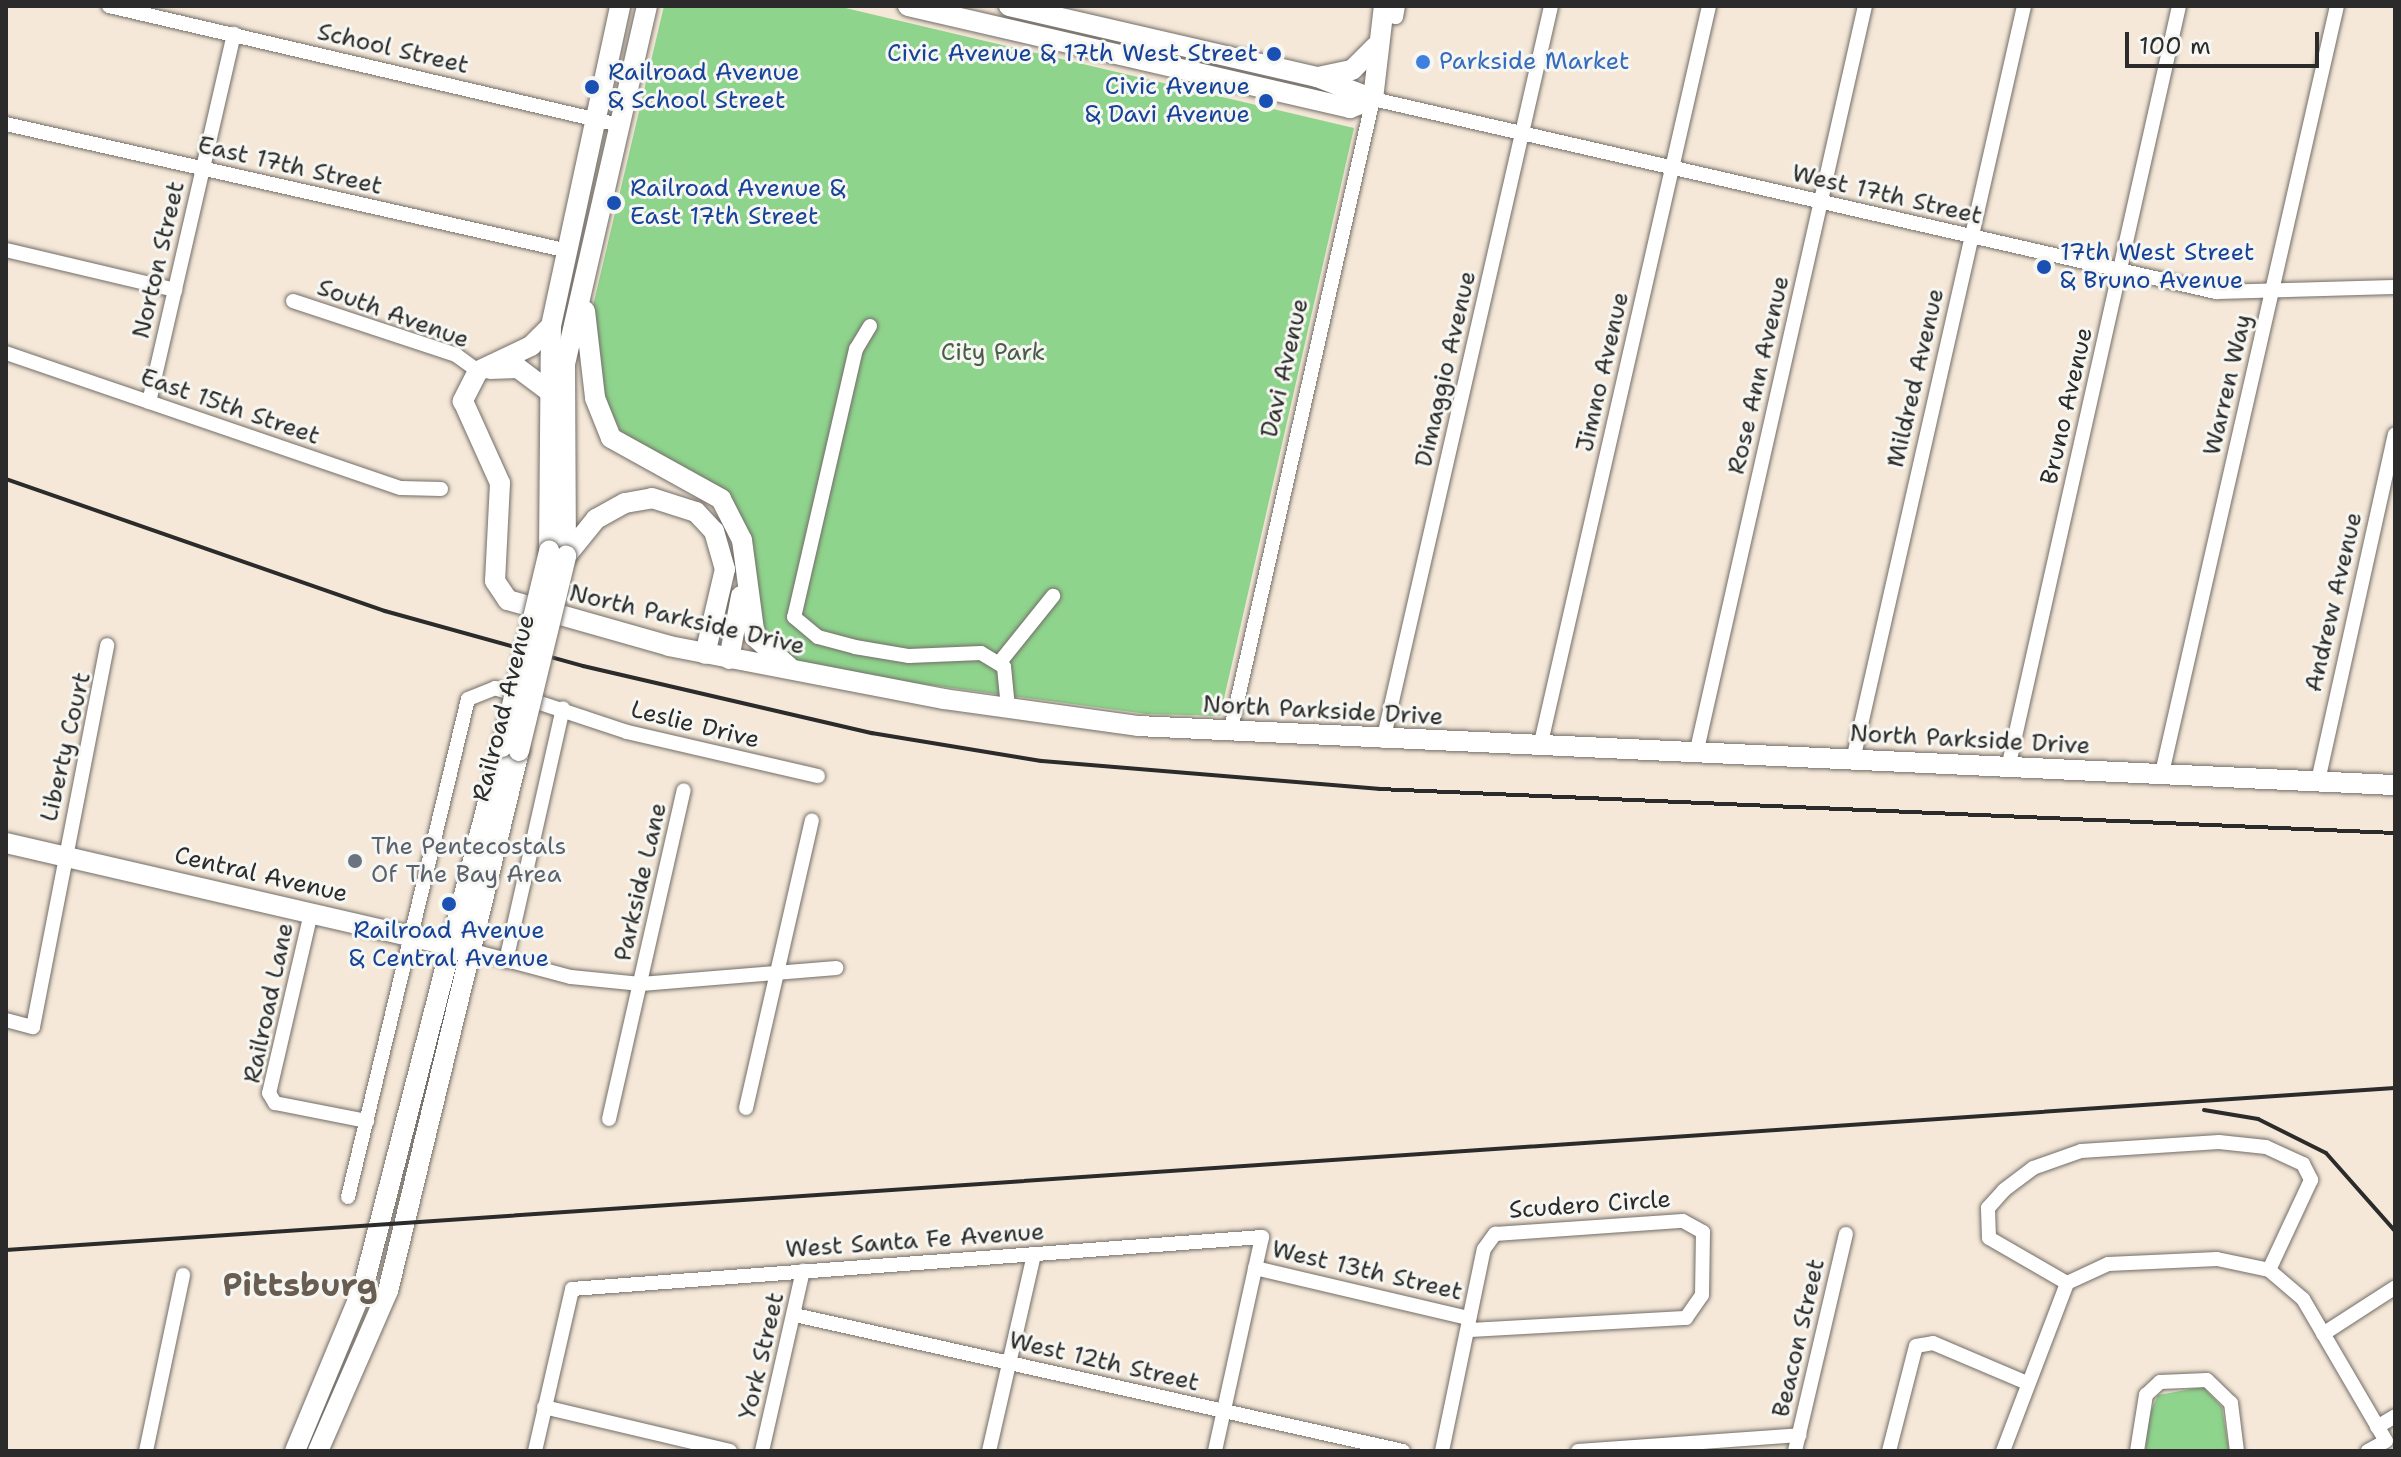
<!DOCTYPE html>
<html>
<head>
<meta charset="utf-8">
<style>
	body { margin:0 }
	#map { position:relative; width:2401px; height:1457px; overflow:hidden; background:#f5e8d8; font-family:"Shantell Sans",sans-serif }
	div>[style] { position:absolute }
	.green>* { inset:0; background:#8fd48d }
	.roads { filter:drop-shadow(0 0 2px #726d68) drop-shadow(0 0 2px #726d68) }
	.street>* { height:14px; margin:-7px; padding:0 7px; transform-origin:7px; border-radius:7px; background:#fff }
	.secondary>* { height:20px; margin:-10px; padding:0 10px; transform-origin:10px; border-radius:10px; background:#fff }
	.rail>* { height:4px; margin:-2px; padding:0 2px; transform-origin:2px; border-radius:2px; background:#2b2b2b }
	.bridges { filter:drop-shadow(0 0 2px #726d68) drop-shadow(0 0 2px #726d68) }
	.secondary-bridge>* { height:20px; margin:-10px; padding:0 10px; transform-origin:10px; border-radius:10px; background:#fff }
	.dots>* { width:22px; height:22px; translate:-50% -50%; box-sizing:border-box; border:4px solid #f6f6f2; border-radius:50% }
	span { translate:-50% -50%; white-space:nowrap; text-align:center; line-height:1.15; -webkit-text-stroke:6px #f6f6f2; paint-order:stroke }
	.street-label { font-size:24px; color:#2b2b2b }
	.transit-label { font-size:24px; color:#164399 }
	.right { translate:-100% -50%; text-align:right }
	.left { translate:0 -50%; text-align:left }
	.shop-label { font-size:24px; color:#366cbe }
	.park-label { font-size:24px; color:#495e48 }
	.worship-label { font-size:24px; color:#5b616d }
	.district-label { font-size:32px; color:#695d51; font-weight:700 }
	.frame { position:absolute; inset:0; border:8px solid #2b2b2b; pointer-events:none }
	.scale { position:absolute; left:2125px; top:32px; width:194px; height:36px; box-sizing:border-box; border:4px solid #2b2b2b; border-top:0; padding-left:10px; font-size:24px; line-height:28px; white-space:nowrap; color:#2b2b2b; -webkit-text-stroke:6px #f6f6f2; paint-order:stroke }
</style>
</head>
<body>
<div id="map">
	<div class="green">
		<i style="clip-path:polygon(664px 6px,837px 6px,1354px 128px,1220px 716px,1147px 714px,892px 680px,801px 663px,765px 637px,740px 522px,623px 436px,605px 400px,592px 310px)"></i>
		<i style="clip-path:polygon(2203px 1387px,2222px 1407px,2229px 1451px,2146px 1451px,2145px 1424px,2158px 1395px)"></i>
	</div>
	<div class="roads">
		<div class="street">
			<i style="left:109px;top:6px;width:524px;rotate:13.13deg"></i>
			<i style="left:1383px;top:14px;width:13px;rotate:13deg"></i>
			<i style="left:1396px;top:17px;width:11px;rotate:-80deg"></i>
			<i style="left:6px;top:124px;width:572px;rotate:12.72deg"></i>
			<i style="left:6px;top:250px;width:174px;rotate:13.3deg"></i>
			<i style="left:293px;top:301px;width:172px;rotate:18.3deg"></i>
			<i style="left:456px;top:355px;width:27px;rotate:36deg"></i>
			<i style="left:870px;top:326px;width:27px;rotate:121deg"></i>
			<i style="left:856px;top:349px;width:275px;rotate:103deg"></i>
			<i style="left:794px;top:617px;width:31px;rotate:40deg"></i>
			<i style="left:818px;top:637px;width:38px;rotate:15deg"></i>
			<i style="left:855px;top:647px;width:55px;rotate:9.5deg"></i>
			<i style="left:909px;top:656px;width:72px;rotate:-2.4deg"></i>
			<i style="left:981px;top:653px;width:27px;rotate:31deg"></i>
			<i style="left:1004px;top:667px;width:41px;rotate:84.4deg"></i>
			<i style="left:6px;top:353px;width:417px;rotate:18.9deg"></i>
			<i style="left:401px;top:488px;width:40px;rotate:1.4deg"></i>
			<i style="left:149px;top:402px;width:378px;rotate:-77deg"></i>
			<i style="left:1000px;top:662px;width:85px;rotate:-51.2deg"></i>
			<i style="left:1230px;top:733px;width:650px;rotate:-77.29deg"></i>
			<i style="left:1373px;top:99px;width:865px;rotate:12.9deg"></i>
			<i style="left:2216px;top:292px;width:179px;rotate:-1.6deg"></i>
			<i style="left:1383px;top:741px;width:754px;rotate:-77.12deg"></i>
			<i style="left:1540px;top:747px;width:760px;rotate:-77.15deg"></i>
			<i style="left:1696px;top:754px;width:767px;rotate:-77.27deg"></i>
			<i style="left:1853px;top:760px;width:773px;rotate:-77.22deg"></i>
			<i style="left:2008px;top:768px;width:781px;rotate:-77.35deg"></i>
			<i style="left:2162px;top:773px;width:787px;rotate:-77.15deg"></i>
			<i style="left:2318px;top:781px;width:355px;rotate:-77.5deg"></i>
			<i style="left:311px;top:913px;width:185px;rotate:103.1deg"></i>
			<i style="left:269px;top:1093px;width:12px;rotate:59deg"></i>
			<i style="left:275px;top:1103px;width:94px;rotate:11.1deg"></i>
			<i style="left:473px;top:951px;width:101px;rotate:14.9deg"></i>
			<i style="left:571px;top:977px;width:70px;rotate:5.7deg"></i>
			<i style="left:641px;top:984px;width:196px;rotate:-4.7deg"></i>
			<i style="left:506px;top:961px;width:259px;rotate:-77.3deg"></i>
			<i style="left:6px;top:1020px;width:28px;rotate:15deg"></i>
			<i style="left:33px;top:1027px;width:389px;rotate:-79deg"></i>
			<i style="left:746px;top:1108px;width:295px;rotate:-77.1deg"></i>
			<i style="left:609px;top:1119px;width:337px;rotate:-77.2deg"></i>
			<i style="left:348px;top:1197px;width:512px;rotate:-76.45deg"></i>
			<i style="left:468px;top:699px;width:29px;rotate:-22deg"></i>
			<i style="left:495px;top:688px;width:139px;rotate:18.4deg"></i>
			<i style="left:627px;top:732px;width:196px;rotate:13deg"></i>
			<i style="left:1255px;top:1268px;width:220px;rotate:13.2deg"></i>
			<i style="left:2067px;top:1283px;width:90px;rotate:-150deg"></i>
			<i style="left:1989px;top:1238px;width:30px;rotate:-92deg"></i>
			<i style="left:1988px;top:1208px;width:24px;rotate:-48deg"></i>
			<i style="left:2004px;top:1190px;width:36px;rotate:-37deg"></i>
			<i style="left:2033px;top:1168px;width:51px;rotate:-19.5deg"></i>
			<i style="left:2081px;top:1151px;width:138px;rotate:-3.7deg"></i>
			<i style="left:2219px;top:1142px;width:47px;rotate:6.1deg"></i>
			<i style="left:2266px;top:1147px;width:41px;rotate:24.7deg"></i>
			<i style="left:2303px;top:1164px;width:18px;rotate:63deg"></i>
			<i style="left:2311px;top:1180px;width:99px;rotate:115deg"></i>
			<i style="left:795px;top:1315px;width:623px;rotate:12.61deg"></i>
			<i style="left:2323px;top:1334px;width:85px;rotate:-32.9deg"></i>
			<i style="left:544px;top:1407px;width:191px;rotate:13.3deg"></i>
			<i style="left:2377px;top:1427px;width:21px;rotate:-31deg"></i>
			<i style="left:146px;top:1451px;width:180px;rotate:-78.1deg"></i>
			<i style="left:535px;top:1451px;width:166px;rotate:-77.1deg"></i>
			<i style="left:572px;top:1289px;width:692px;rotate:-4.31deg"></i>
			<i style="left:1262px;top:1237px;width:219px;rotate:102.4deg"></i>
			<i style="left:762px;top:1451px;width:185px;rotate:-77.2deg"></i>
			<i style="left:989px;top:1451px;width:201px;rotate:-77.1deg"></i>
			<i style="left:1442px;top:1451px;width:206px;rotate:-78.3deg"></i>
			<i style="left:1484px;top:1249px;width:19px;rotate:-54deg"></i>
			<i style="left:1495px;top:1234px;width:188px;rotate:-4deg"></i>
			<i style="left:1683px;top:1221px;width:23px;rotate:29deg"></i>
			<i style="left:1703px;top:1232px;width:63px;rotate:90.9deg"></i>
			<i style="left:1702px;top:1295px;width:28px;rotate:125deg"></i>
			<i style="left:1686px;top:1318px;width:218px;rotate:176.8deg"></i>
			<i style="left:1578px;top:1451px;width:222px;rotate:-4.1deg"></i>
			<i style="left:1795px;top:1451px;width:223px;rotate:-76.8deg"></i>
			<i style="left:1889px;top:1451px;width:108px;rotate:-75.6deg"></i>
			<i style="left:1916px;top:1346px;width:17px;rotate:-10deg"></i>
			<i style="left:1933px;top:1343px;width:100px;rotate:23deg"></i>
			<i style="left:2003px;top:1451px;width:180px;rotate:-69.1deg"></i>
			<i style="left:2067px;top:1283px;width:45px;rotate:-24.9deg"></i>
			<i style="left:2108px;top:1264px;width:109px;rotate:-2.6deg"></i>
			<i style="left:2217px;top:1259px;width:53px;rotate:11.9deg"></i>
			<i style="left:2269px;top:1270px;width:45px;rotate:40.5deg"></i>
			<i style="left:2303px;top:1299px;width:164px;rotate:59.7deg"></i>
			<i style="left:2386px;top:1441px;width:21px;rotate:151deg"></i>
			<i style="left:2137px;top:1451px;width:57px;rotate:-80.9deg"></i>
			<i style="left:2146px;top:1395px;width:19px;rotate:-43deg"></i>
			<i style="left:2160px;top:1382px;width:47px;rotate:-2.4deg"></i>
			<i style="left:2207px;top:1380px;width:33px;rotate:44deg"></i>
			<i style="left:2231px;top:1403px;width:48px;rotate:82.9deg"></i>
		</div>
		<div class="secondary">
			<i style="left:908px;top:6px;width:454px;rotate:13deg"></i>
			<i style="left:1350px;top:108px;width:25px;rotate:-21deg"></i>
			<i style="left:1009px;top:6px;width:316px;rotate:13deg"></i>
			<i style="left:1317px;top:77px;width:60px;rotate:21.4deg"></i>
			<i style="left:1318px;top:77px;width:35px;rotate:-12deg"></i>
			<i style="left:1352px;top:70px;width:34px;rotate:-45deg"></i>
			<i style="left:1373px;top:99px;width:94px;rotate:-83.3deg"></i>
			<i style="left:585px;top:311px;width:88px;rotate:83.4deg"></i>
			<i style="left:595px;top:398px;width:43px;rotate:68.2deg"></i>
			<i style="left:611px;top:438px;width:126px;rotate:29deg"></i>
			<i style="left:721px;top:499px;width:46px;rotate:62.9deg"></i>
			<i style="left:742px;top:540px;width:98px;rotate:82.4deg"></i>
			<i style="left:755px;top:637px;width:45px;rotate:41.4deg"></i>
			<i style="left:551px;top:326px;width:28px;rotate:135deg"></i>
			<i style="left:531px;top:346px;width:59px;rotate:154.7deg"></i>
			<i style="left:478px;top:371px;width:34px;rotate:117deg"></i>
			<i style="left:463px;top:401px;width:90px;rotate:65.7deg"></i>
			<i style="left:500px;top:483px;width:98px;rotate:92.9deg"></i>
			<i style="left:495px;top:581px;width:23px;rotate:56deg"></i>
			<i style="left:508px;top:600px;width:167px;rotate:15.9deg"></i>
			<i style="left:669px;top:646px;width:280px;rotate:10.9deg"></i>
			<i style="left:944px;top:699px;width:196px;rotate:7.9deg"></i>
			<i style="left:1138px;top:726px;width:1258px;rotate:2.69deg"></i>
			<i style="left:490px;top:369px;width:28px;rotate:-2deg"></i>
			<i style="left:518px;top:368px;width:38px;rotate:37deg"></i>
			<i style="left:549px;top:551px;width:225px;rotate:-89.5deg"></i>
			<i style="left:551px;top:326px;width:327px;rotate:-77.8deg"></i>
			<i style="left:566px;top:556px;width:192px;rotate:-90.3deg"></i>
			<i style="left:565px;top:364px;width:367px;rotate:-77.1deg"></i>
			<i style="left:566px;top:556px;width:48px;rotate:-51deg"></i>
			<i style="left:596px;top:519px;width:33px;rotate:-29deg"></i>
			<i style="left:625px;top:503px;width:27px;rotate:-10deg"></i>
			<i style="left:652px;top:498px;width:46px;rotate:17.7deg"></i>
			<i style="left:696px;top:512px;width:26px;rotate:47deg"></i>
			<i style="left:714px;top:531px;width:40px;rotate:74deg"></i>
			<i style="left:725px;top:569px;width:87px;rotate:103.2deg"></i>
			<i style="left:729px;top:659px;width:64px;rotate:-79.2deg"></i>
			<i style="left:6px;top:843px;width:468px;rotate:13deg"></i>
			<i style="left:295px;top:1451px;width:177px;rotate:-67.4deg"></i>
			<i style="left:363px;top:1288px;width:559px;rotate:-75.59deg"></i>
			<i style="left:318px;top:1451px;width:175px;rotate:-66.4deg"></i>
			<i style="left:388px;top:1291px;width:556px;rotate:-76.36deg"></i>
		</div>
	</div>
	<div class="rail">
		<i style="left:6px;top:479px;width:401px;rotate:19.2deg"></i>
		<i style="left:385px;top:611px;width:205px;rotate:15.5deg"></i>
		<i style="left:583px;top:666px;width:297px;rotate:13.1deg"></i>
		<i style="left:872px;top:733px;width:171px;rotate:9.4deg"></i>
		<i style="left:1041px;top:761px;width:339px;rotate:4.7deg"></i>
		<i style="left:1379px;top:789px;width:1017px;rotate:2.48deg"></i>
		<i style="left:2204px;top:1110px;width:55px;rotate:9.5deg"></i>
		<i style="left:2258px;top:1119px;width:76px;rotate:26.6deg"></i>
		<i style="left:2326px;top:1153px;width:104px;rotate:48.5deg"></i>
		<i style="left:6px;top:1250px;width:2394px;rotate:-3.88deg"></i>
	</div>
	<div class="bridges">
		<div class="secondary-bridge">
			<i style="left:502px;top:747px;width:202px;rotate:-76.5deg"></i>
			<i style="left:519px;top:751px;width:201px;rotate:-76.4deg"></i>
		</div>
	</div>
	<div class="dots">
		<i style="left:1274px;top:54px;background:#1a4fb4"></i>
		<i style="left:1423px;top:62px;background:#3f7fe0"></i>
		<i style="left:592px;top:87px;background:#1a4fb4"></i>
		<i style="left:1266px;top:101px;background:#1a4fb4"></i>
		<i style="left:614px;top:203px;background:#1a4fb4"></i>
		<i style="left:2044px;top:267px;background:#1a4fb4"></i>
		<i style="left:355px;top:861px;background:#6b7280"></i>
		<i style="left:449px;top:904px;background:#1a4fb4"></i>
	</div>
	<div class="street-label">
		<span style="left:393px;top:49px;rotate:13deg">School Street</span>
		<span style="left:290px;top:166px;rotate:13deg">East 17th Street</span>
		<span style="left:1887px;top:195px;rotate:13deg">West 17th Street</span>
		<span style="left:159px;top:260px;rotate:-77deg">Norton Street</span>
		<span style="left:393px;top:314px;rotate:20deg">South Avenue</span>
		<span style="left:1285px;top:368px;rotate:-77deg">Davi Avenue</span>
		<span style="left:1446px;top:369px;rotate:-77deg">Dimaggio Avenue</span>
		<span style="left:1603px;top:372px;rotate:-77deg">Jimno Avenue</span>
		<span style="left:1759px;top:375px;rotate:-77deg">Rose Ann Avenue</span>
		<span style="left:1916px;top:378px;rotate:-77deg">Mildred Avenue</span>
		<span style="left:2228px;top:385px;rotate:-77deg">Warren Way</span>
		<span style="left:2067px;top:406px;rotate:-77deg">Bruno Avenue</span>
		<span style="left:230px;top:407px;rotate:19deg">East 15th Street</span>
		<span style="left:2334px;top:602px;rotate:-77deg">Andrew Avenue</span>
		<span style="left:687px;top:620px;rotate:13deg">North Parkside Drive</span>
		<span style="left:504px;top:708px;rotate:-76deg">Railroad Avenue</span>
		<span style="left:1323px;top:711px;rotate:3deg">North Parkside Drive</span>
		<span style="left:695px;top:725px;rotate:14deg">Leslie Drive</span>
		<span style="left:1970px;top:740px;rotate:3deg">North Parkside Drive</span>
		<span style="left:66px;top:747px;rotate:-77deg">Liberty Court</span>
		<span style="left:261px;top:875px;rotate:13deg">Central Avenue</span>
		<span style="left:641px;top:882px;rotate:-77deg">Parkside Lane</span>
		<span style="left:269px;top:1003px;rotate:-78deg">Railroad Lane</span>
		<span style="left:1590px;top:1205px;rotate:-4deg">Scudero Circle</span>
		<span style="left:915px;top:1241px;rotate:-4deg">West Santa Fe Avenue</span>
		<span style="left:1367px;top:1271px;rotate:13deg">West 13th Street</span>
		<span style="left:1799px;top:1338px;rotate:-77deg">Beacon Street</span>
		<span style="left:762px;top:1356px;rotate:-77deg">York Street</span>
		<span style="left:1104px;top:1362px;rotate:13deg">West 12th Street</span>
	</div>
	<div class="transit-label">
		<span class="right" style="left:1258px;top:54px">Civic Avenue &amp; 17th West Street</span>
		<span class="left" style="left:608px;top:87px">Railroad Avenue<br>&amp; School Street</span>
		<span class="right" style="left:1250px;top:101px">Civic Avenue<br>&amp; Davi Avenue</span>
		<span class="left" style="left:630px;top:203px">Railroad Avenue &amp;<br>East 17th Street</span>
		<span class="left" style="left:2060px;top:267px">17th West Street<br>&amp; Bruno Avenue</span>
		<span style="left:449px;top:945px">Railroad Avenue<br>&amp; Central Avenue</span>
	</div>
	<div class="shop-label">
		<span class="left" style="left:1439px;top:62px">Parkside Market</span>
	</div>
	<div class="park-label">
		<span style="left:993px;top:353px">City Park</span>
	</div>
	<div class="worship-label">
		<span class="left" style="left:371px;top:861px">The Pentecostals<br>Of The Bay Area</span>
	</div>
	<div class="district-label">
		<span style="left:300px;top:1285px">Pittsburg</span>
	</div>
	<div class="frame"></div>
	<div class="scale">100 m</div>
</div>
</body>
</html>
